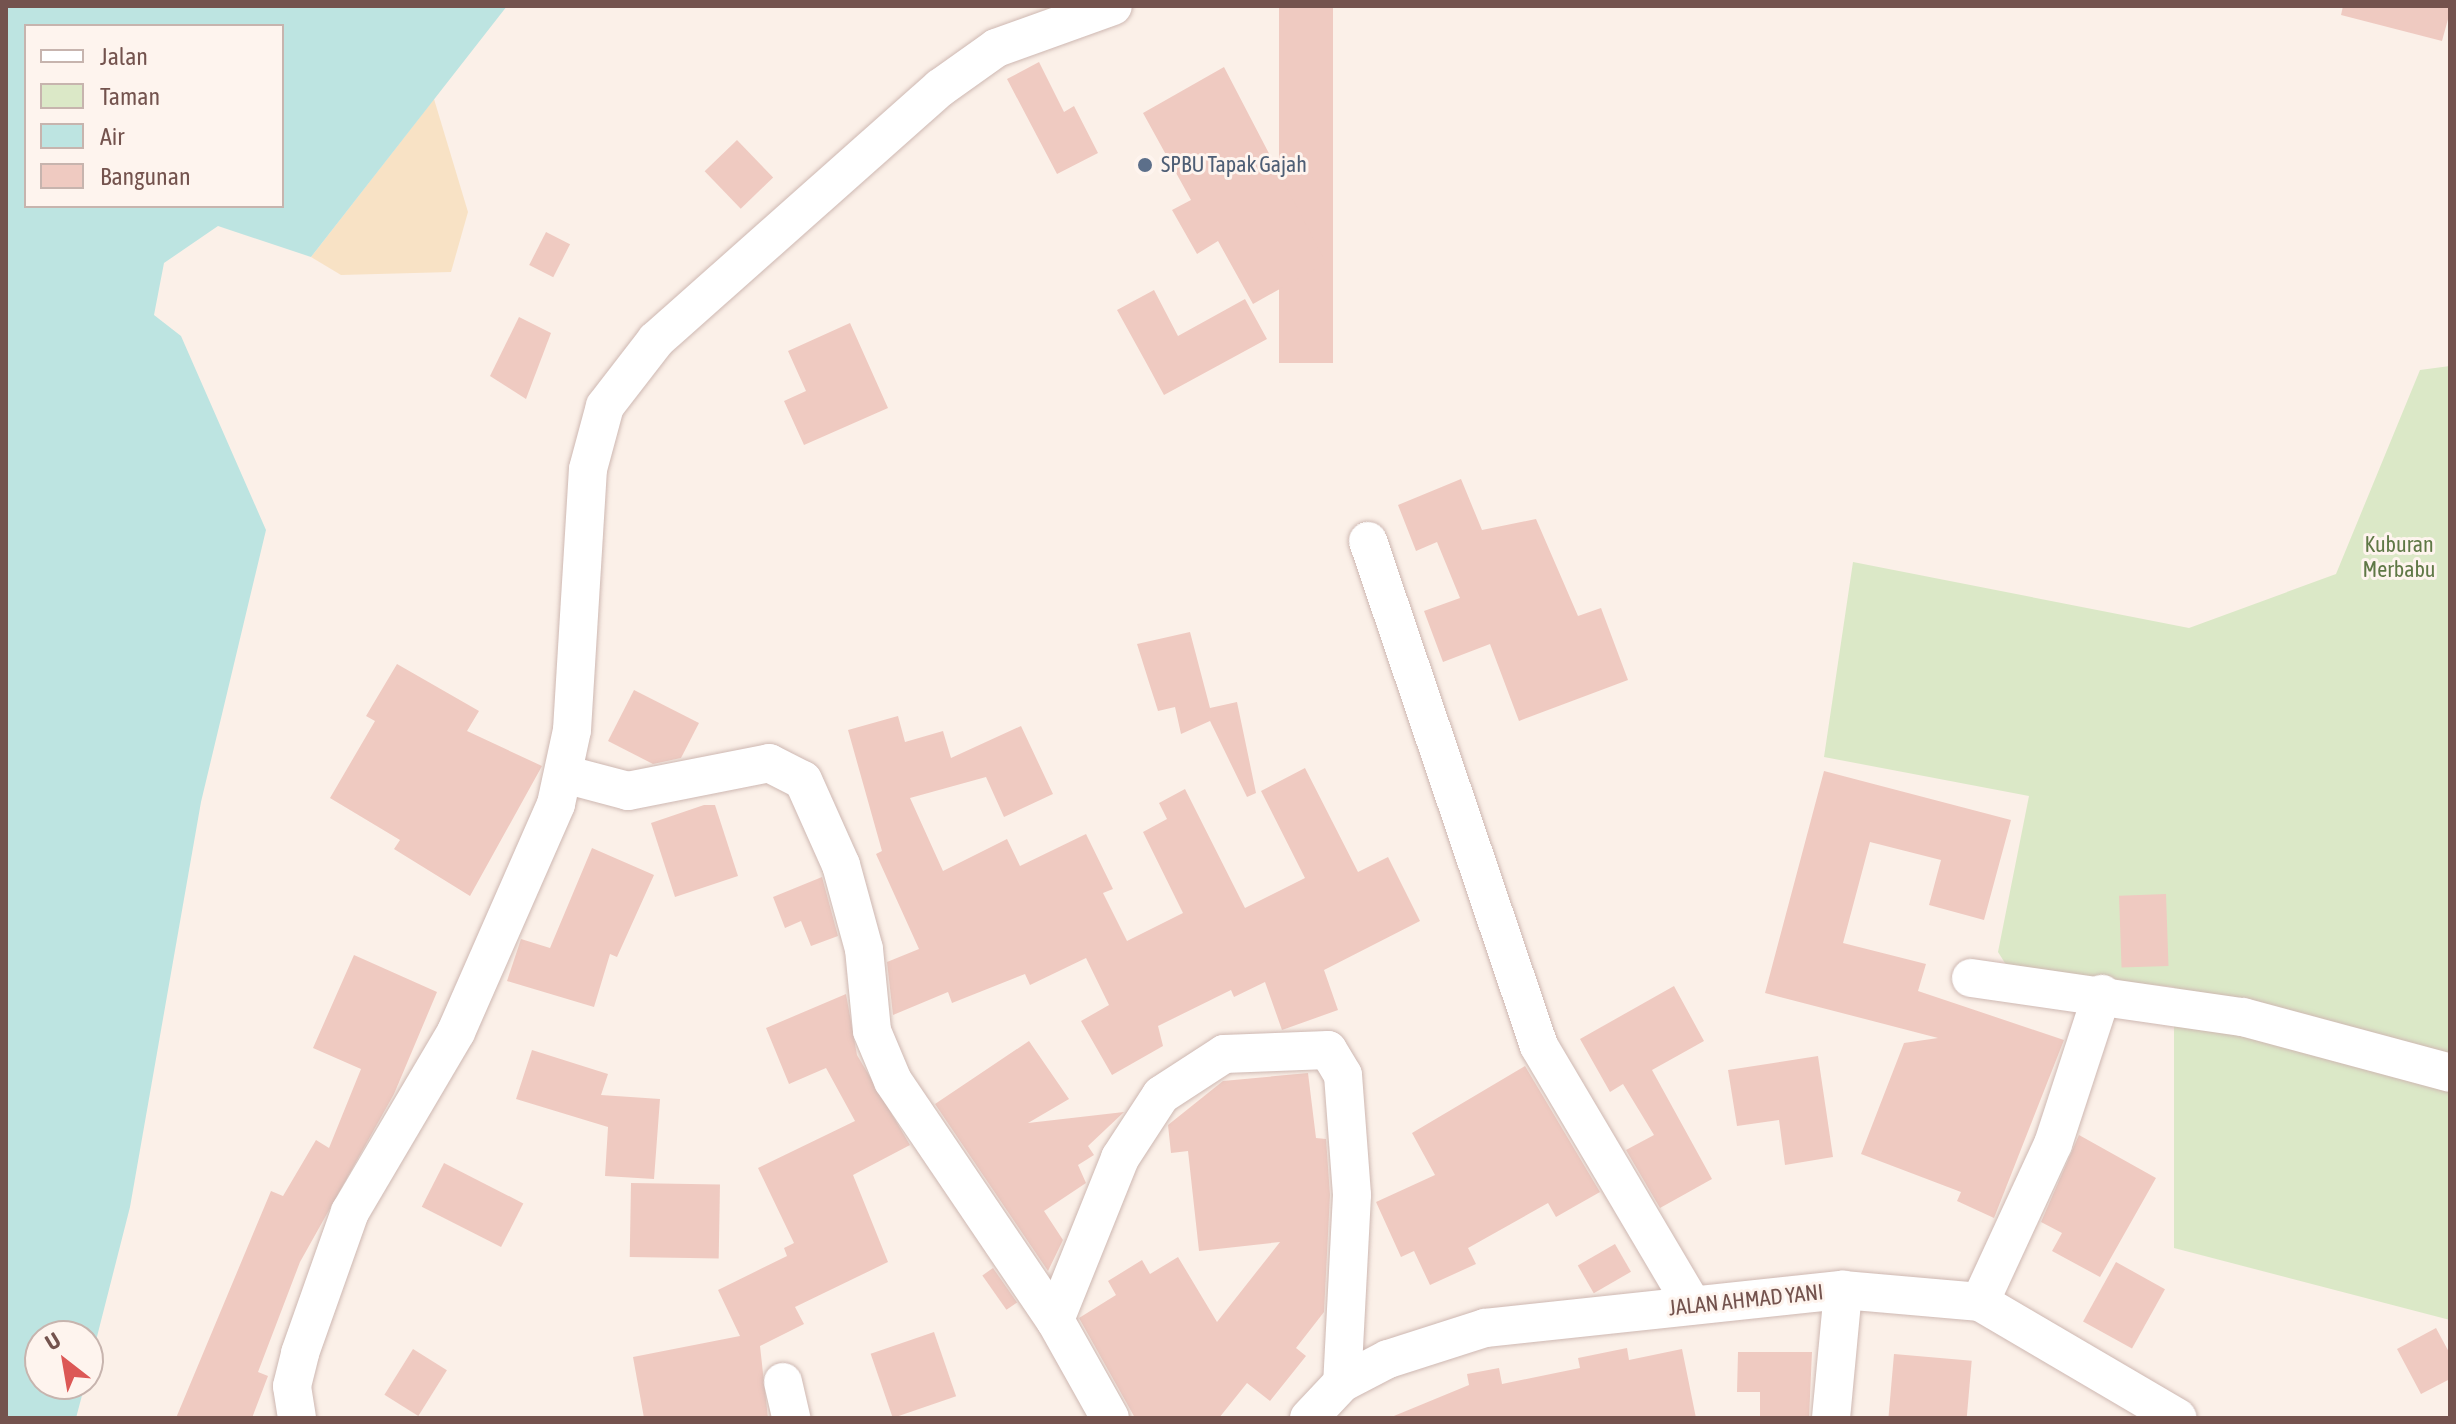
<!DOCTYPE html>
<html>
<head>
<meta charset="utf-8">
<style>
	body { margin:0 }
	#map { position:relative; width:2456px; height:1424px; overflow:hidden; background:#fbf0e8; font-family:"Asap Condensed",sans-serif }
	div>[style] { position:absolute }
	.green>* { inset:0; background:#dbe8c7 }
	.sand>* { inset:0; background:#f8e2c5 }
	.water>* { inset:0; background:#bde4e1 }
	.building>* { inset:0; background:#efcac1; transform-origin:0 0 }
	.roads { filter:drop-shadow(0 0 2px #ceb8b2) drop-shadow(0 0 2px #ceb8b2) }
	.minor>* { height:38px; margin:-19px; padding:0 19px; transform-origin:19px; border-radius:19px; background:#fff }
	.dots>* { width:22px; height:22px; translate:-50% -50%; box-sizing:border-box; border:4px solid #fef4ee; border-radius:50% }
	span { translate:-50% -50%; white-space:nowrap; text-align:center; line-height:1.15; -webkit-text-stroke:6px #fef4ee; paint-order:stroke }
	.service-label { font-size:22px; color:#4e5e75 }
	.left { translate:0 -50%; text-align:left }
	.park-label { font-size:22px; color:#5f7846 }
	.street-label { font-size:22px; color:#74534e }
	.frame { position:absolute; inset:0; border:8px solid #74534e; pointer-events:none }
	.legend { position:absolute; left:24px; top:24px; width:260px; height:184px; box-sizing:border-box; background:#fef4ee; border:2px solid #c7b4ae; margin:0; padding:10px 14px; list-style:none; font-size:24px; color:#74534e }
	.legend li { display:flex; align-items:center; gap:16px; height:40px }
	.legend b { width:40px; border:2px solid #c7b4ae }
	.north { position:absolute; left:24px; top:1320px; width:80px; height:80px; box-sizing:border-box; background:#fef4ee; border:2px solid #c7b4ae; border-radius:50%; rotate:329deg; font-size:22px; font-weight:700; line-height:32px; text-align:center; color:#74534e }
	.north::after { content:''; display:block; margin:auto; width:28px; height:36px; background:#dc5856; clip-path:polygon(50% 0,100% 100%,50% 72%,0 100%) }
</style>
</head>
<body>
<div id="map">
	<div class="green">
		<i style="clip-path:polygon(2450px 366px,2450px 1320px,2174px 1248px,2174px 987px,2010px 971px,1998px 952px,2029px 796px,1824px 757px,1853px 562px,2189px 628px,2336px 574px,2420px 370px)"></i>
	</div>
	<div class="sand">
		<i style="clip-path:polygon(434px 99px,468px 212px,451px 272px,341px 275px,311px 257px)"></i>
	</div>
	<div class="water">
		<i style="clip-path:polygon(evenodd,6px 6px,507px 6px,311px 257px,218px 226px,164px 263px,154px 315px,181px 336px,266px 530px,201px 802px,130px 1207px,88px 1372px,88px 1336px,40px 1336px,40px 1384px,85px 1384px,76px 1418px,6px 1418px,6px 6px,26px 26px,282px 26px,282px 206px,26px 206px,26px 26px)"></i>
	</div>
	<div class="building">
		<i style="left:1279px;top:6px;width:54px;height:357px"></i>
		<i style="clip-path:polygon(2343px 6px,2450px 6px,2450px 12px,2442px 41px,2341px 15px)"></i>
		<i style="clip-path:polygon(1039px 62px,1064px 112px,1074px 106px,1098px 153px,1057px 174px,1007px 79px)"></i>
		<i style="clip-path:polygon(1224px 67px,1326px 263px,1253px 304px,1218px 241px,1197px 254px,1172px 210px,1191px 200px,1143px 113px)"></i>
		<i style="left:737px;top:140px;width:52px;height:45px;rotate:46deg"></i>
		<i style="left:546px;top:232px;width:27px;height:37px;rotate:27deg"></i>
		<i style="clip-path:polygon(1154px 290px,1178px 336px,1245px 299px,1267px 339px,1164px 395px,1117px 310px)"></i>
		<i style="clip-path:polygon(519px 317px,551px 333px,526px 399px,490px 376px)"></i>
		<i style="clip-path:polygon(850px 323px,888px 408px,804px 445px,784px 401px,806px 391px,788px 351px)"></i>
		<i style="clip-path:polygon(1461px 479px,1482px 530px,1536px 519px,1578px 616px,1601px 608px,1628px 680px,1519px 721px,1490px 644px,1443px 662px,1424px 611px,1460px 598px,1437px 542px,1416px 551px,1398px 505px)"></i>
		<i style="clip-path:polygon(1190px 632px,1210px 708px,1237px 702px,1256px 793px,1247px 797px,1210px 721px,1181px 734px,1175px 707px,1158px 711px,1137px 644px)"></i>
		<i style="clip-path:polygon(397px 664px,479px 711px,467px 731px,542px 766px,470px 896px,394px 849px,400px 840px,330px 798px,375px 721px,366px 716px)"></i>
		<i style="clip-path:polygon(634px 690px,699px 723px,681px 758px,653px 764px,608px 741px)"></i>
		<i style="clip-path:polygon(898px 716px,905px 742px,943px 731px,951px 758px,1021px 726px,1053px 794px,1004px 817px,986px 777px,910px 798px,943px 871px,1007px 839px,1020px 866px,1086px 834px,1113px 889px,1103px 893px,1127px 941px,1183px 913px,1143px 832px,1167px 819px,1159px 803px,1185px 789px,1245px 908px,1305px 878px,1261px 791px,1305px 768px,1358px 872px,1388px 857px,1420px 921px,1324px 970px,1338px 1010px,1282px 1030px,1265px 982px,1234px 997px,1231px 990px,1158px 1026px,1163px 1046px,1112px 1075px,1081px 1021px,1109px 1005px,1086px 958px,1030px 985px,1025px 974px,952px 1003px,948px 992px,893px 1015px,887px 962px,919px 949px,876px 854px,882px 851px,848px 730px)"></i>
		<i style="clip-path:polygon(1824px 771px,2011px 820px,1984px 920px,1929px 905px,1941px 860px,1870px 842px,1843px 943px,1926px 964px,1918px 991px,2064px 1040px,1994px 1218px,1957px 1201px,1961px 1192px,1861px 1154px,1904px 1043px,1938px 1038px,1765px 993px)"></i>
		<i style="clip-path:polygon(704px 805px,715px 805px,738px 876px,675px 897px,651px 823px)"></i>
		<i style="clip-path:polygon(592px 848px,654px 875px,617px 957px,610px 954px,594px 1007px,507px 981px,521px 939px,550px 948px)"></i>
		<i style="clip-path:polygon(822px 877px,838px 936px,811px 946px,801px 921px,785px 928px,773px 897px)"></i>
		<i style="left:2166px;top:894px;width:72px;height:47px;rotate:88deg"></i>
		<i style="clip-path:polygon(354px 955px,437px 992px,394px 1094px,300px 1262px,258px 1372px,268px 1376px,252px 1418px,176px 1418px,271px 1191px,283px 1196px,316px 1140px,329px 1148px,361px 1069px,313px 1048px)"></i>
		<i style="clip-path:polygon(1674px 986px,1704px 1041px,1652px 1070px,1712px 1179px,1660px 1208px,1626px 1150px,1654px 1135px,1623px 1084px,1610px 1092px,1580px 1039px)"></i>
		<i style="clip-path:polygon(846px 994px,857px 1055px,910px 1145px,853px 1175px,888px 1262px,795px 1307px,804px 1324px,760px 1346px,768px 1418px,644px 1418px,633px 1357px,740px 1336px,718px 1290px,787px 1256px,784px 1248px,794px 1243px,758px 1168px,855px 1121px,826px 1068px,789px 1084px,766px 1028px)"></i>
		<i style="clip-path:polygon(1029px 1041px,1069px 1099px,1028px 1123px,1124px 1112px,1088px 1146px,1094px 1155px,1078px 1165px,1086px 1183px,1044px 1211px,1063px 1240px,1048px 1271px,935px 1104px)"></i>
		<i style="clip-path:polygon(532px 1050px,608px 1074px,601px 1095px,660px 1099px,654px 1179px,605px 1176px,608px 1127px,516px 1099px)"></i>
		<i style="clip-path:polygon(1818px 1056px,1833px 1157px,1785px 1165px,1779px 1120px,1737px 1126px,1728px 1070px)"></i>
		<i style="clip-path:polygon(1525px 1066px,1600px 1192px,1556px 1217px,1548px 1203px,1468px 1248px,1476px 1264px,1430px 1285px,1414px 1251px,1401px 1257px,1376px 1202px,1435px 1175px,1412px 1133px)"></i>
		<i style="clip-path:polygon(1308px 1073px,1316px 1138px,1326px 1139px,1330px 1195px,1324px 1312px,1296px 1348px,1306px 1356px,1270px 1401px,1247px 1383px,1219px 1418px,1135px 1418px,1079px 1318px,1116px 1295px,1108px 1281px,1142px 1260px,1150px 1274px,1178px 1257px,1217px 1322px,1280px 1242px,1199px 1251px,1188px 1151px,1171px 1153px,1168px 1125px,1223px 1081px)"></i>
		<i style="clip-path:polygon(2079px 1135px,2156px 1178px,2100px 1277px,2052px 1251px,2062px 1233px,2041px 1222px)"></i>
		<i style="left:444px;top:1163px;width:89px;height:49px;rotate:27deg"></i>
		<i style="left:631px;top:1183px;width:89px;height:74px;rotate:1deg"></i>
		<i style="left:1615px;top:1244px;width:32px;height:43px;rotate:60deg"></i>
		<i style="left:2116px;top:1262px;width:56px;height:68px;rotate:29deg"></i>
		<i style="left:993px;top:1268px;width:42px;height:13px;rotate:55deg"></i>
		<i style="clip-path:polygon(2436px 1328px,2450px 1354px,2450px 1379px,2421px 1394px,2397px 1349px)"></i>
		<i style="left:934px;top:1332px;width:68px;height:67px;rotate:71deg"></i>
		<i style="clip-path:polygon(1627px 1348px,1629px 1360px,1682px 1349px,1696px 1418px,1389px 1418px,1469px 1385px,1467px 1374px,1499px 1368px,1502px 1384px,1580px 1368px,1578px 1358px)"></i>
		<i style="left:413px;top:1349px;width:40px;height:54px;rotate:32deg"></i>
		<i style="clip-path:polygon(1738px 1352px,1812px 1352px,1809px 1418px,1760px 1418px,1760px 1392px,1737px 1392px)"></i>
		<i style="left:1894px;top:1354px;width:78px;height:64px;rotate:5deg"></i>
	</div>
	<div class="roads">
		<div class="minor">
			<i style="left:1368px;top:541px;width:533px;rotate:71.29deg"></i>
			<i style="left:1539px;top:1046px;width:301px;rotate:59.4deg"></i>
			<i style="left:564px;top:774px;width:66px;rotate:14.9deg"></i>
			<i style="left:628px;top:791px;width:144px;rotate:-11.2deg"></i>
			<i style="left:769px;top:763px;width:38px;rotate:27deg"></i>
			<i style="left:803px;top:780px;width:93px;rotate:65.9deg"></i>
			<i style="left:841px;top:865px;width:87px;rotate:74.7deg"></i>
			<i style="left:864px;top:949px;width:82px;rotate:84.4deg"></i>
			<i style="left:872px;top:1031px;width:54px;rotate:67.2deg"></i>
			<i style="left:893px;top:1081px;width:289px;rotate:55.9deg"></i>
			<i style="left:1055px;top:1320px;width:112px;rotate:60.7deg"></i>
			<i style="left:1971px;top:978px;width:275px;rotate:8.2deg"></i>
			<i style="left:2243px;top:1017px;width:214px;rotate:15.1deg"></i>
			<i style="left:1980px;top:1302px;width:174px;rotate:-65.2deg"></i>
			<i style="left:2053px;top:1144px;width:158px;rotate:-71.9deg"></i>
			<i style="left:1055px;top:1320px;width:175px;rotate:-68.1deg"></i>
			<i style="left:1120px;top:1158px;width:75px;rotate:-56.9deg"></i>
			<i style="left:1161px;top:1095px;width:75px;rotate:-33.1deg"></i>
			<i style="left:1224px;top:1054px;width:104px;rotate:-2.2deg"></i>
			<i style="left:1328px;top:1050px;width:29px;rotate:59deg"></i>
			<i style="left:1343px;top:1075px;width:120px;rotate:85.7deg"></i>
			<i style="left:1352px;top:1195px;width:188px;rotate:93deg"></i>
			<i style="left:783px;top:1382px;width:37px;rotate:77deg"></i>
			<i style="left:297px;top:1418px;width:32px;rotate:-99deg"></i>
			<i style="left:292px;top:1386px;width:34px;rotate:-76deg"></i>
			<i style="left:300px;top:1353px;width:150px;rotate:-70.5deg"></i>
			<i style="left:350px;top:1212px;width:209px;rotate:-59.5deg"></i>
			<i style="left:456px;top:1032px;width:249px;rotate:-66.3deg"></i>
			<i style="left:556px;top:804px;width:76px;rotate:-77.8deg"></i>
			<i style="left:572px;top:730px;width:261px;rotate:-86.5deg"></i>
			<i style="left:588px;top:469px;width:65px;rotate:-74.9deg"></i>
			<i style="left:605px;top:406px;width:83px;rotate:-52.3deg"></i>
			<i style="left:656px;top:340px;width:380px;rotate:-41.6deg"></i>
			<i style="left:940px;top:88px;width:69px;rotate:-35.5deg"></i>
			<i style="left:996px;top:48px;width:124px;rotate:-19.7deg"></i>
			<i style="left:1309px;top:1418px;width:48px;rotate:-46.7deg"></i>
			<i style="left:1342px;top:1383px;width:52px;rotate:-27.6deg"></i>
			<i style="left:1388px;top:1359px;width:102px;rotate:-17.7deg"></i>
			<i style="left:1485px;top:1328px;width:360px;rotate:-6.1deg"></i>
			<i style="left:1843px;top:1290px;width:138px;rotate:5deg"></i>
			<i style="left:1980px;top:1302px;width:229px;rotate:30.4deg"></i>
			<i style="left:1831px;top:1418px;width:129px;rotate:-84.6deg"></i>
		</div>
	</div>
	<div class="dots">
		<i style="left:1145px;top:165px;background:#5c6f8a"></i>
	</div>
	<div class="service-label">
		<span class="left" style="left:1161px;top:165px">SPBU Tapak Gajah</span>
	</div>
	<div class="park-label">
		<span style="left:2399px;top:557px">Kuburan<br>Merbabu</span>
	</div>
	<div class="street-label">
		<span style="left:1746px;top:1300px;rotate:-6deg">JALAN AHMAD YANI</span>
	</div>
	<div class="frame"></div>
	<ul class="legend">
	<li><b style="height:10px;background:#fff"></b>Jalan</li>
	<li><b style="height:22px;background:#dbe8c7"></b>Taman</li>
	<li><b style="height:22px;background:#bde4e1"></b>Air</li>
	<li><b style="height:22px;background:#efcac1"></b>Bangunan</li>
	</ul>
	<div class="north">U</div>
</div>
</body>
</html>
